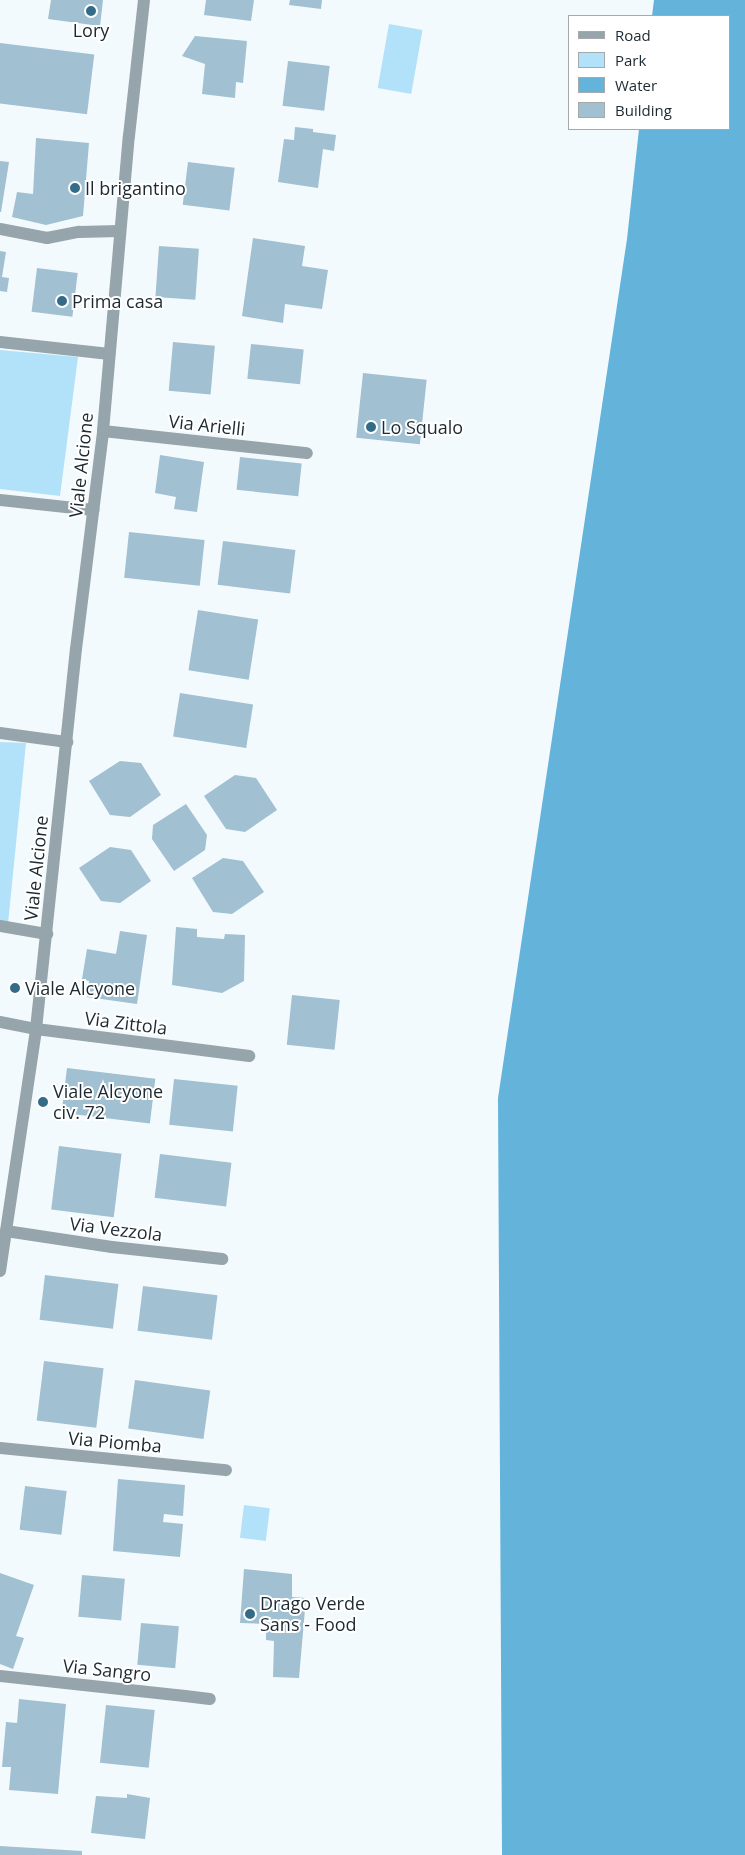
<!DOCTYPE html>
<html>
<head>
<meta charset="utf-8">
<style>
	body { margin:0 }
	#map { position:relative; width:745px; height:1855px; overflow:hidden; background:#f3fafd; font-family:"Open Sans",sans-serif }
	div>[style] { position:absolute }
	.green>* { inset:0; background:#b2e1fa; transform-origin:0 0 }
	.water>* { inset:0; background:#64b3db }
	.building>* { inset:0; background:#a1c0d1; transform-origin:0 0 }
	.service>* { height:12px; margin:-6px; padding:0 6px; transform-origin:6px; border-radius:6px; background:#96a4ab }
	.pedestrian>* { height:12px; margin:-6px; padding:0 6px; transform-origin:6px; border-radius:6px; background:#96a4ab }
	.minor>* { height:12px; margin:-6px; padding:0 6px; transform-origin:6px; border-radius:6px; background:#96a4ab }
	.tertiary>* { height:12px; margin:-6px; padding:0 6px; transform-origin:6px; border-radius:6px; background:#96a4ab }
	.dots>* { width:14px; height:14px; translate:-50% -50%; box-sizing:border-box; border:2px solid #fff; border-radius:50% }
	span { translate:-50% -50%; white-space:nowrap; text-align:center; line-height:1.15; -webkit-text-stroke:4px #fff; paint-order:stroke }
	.poi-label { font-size:18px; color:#1d2930 }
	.left { translate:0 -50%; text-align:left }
	.street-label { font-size:18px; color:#1d2930 }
	.legend { position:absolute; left:568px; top:15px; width:162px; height:115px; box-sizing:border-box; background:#fff; border:1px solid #a5a9ac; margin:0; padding:6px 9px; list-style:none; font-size:15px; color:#1d2930 }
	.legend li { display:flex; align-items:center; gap:10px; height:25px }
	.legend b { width:25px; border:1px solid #a5a9ac }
</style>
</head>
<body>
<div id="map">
	<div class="green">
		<i style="left:389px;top:24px;width:34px;height:65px;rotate:10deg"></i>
		<i style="clip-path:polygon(0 350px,78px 357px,60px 496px,0 489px)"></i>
		<i style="clip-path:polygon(0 742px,26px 743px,8px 924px,0 922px)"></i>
		<i style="left:244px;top:1505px;width:26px;height:33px;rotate:7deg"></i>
	</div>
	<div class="water">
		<i style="clip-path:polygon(654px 0,745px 0,745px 1855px,502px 1855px,498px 1098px,627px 239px,639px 129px,729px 129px,729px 16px,652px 16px)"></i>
	</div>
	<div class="building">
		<i style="clip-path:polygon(51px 0,103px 0,100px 26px,48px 19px)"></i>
		<i style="clip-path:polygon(206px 0,254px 0,251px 21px,204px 15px)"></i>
		<i style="clip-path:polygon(290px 0,322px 0,321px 9px,289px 5px)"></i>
		<i style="clip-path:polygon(195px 36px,247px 41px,243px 83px,236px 82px,235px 98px,202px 94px,205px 64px,182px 56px)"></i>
		<i style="left:0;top:43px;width:95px;height:60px;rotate:7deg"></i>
		<i style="left:288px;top:61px;width:42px;height:45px;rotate:7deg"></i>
		<i style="clip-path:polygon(295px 127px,313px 129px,313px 132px,336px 135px,334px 151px,323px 149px,318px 188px,278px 182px,284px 139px,294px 140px)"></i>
		<i style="clip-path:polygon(36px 138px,89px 143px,83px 216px,46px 225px,12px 217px,17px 192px,33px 194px)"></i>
		<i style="clip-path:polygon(0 161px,9px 162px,1px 212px,0 212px)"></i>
		<i style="left:188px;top:162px;width:47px;height:43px;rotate:7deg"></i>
		<i style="clip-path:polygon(253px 238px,305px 246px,302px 266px,328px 270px,322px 309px,285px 304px,283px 323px,242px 316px)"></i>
		<i style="left:159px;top:246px;width:40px;height:51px;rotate:4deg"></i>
		<i style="clip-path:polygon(0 251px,6px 252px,2px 277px,9px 278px,7px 292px,0 291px)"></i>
		<i style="left:37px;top:268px;width:41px;height:44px;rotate:7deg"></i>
		<i style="left:173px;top:342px;width:42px;height:49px;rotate:5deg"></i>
		<i style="left:251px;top:344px;width:53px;height:35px;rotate:6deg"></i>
		<i style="left:363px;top:373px;width:64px;height:65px;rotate:6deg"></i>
		<i style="clip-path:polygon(160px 455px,204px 462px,197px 512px,174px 509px,176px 497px,155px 493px)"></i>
		<i style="left:240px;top:457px;width:62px;height:33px;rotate:6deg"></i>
		<i style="left:129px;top:532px;width:76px;height:46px;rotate:6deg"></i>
		<i style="left:223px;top:541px;width:73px;height:44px;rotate:7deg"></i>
		<i style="left:198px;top:610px;width:61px;height:61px;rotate:9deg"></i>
		<i style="left:180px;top:693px;width:74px;height:44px;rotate:9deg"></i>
		<i style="clip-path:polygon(120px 761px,141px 763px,161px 795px,130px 817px,110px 815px,89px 781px)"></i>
		<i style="clip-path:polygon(235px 775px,256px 778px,277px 810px,245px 832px,226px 829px,204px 796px)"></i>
		<i style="clip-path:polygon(186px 804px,207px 835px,205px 850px,174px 871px,152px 839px,153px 825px)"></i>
		<i style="clip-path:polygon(110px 847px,131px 850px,151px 881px,120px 903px,101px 901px,79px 868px)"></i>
		<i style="clip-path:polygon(223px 858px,243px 861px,264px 892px,232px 914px,213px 912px,192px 878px)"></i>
		<i style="clip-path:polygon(176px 927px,197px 929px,197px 937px,224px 939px,225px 934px,245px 935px,244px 981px,222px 993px,172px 985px)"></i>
		<i style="clip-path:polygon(120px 931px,147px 935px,137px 1004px,87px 997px,89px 981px,82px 979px,87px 949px,116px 954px)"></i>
		<i style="left:292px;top:995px;width:48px;height:50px;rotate:6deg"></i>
		<i style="left:67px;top:1068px;width:89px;height:45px;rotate:7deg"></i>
		<i style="left:174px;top:1079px;width:64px;height:46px;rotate:6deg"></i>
		<i style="left:59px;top:1146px;width:63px;height:64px;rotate:7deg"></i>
		<i style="left:160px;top:1154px;width:72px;height:44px;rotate:7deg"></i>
		<i style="left:45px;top:1275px;width:74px;height:45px;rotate:7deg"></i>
		<i style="left:143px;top:1286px;width:75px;height:45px;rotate:7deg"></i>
		<i style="left:44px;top:1361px;width:60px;height:60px;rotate:7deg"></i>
		<i style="left:135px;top:1380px;width:76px;height:49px;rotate:8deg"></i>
		<i style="clip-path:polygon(118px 1479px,185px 1485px,183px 1516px,164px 1514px,163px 1522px,183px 1524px,180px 1557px,113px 1551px)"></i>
		<i style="left:25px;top:1486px;width:42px;height:44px;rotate:7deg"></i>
		<i style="clip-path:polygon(244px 1569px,292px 1574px,292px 1597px,306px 1598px,299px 1678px,273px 1677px,274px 1641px,266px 1640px,266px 1624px,240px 1623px)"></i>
		<i style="clip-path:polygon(0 1573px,34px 1585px,16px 1636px,24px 1638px,13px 1669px,0 1664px)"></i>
		<i style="left:82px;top:1575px;width:43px;height:42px;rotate:5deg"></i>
		<i style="left:141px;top:1623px;width:38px;height:42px;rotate:5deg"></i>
		<i style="clip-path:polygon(19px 1699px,66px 1704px,58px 1794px,9px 1790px,11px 1767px,2px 1767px,6px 1722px,17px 1723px)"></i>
		<i style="left:106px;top:1705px;width:49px;height:58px;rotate:6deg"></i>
		<i style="clip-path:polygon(127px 1794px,150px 1798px,145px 1839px,91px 1833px,96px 1796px,127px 1798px)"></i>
		<i style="clip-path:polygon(0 1846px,82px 1851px,82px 1855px,0 1855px)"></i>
	</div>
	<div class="service">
		<i style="left:185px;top:1696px;width:25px;rotate:7deg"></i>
	</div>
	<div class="pedestrian">
		<i style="left:0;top:926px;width:48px;rotate:9.7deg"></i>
	</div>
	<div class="minor">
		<i style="left:0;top:229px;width:48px;rotate:10.8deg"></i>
		<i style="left:47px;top:238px;width:33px;rotate:-11deg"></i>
		<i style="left:79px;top:232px;width:41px;rotate:-1.4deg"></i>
		<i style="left:0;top:342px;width:110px;rotate:6.3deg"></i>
		<i style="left:103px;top:431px;width:205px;rotate:6.2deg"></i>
		<i style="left:0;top:500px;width:94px;rotate:6.1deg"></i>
		<i style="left:0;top:733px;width:68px;rotate:7.7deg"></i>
		<i style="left:0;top:1022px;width:37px;rotate:11deg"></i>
		<i style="left:36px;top:1029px;width:215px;rotate:7.2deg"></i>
		<i style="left:6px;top:1231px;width:107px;rotate:8.6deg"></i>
		<i style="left:112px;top:1247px;width:111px;rotate:6.2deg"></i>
		<i style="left:0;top:1448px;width:227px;rotate:5.6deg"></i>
		<i style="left:0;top:1676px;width:186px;rotate:6.2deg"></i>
	</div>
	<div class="tertiary">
		<i style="left:0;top:1271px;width:245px;rotate:-81.5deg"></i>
		<i style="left:36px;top:1029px;width:382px;rotate:-84deg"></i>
		<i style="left:76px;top:649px;width:220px;rotate:-82.9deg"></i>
		<i style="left:103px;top:431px;width:296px;rotate:-85deg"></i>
		<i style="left:129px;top:136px;width:137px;rotate:-83.7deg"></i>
	</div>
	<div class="dots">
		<i style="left:91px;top:11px;background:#346b86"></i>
		<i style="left:75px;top:188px;background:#346b86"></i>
		<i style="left:62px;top:301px;background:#346b86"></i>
		<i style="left:371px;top:427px;background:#346b86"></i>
		<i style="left:15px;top:988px;background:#346b86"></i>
		<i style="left:43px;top:1102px;background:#346b86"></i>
		<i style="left:250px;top:1614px;background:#346b86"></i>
	</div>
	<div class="poi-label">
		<span style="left:91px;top:30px">Lory</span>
		<span class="left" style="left:85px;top:188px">Il brigantino</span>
		<span class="left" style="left:72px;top:301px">Prima casa</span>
		<span class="left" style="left:381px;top:427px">Lo Squalo</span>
		<span class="left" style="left:25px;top:988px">Viale Alcyone</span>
		<span class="left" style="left:53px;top:1102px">Viale Alcyone<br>civ. 72</span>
		<span class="left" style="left:260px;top:1614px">Drago Verde<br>Sans - Food</span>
	</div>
	<div class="street-label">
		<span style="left:207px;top:425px;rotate:6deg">Via Arielli</span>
		<span style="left:81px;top:465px;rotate:-84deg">Viale Alcione</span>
		<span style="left:36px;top:868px;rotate:-84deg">Viale Alcione</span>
		<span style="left:126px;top:1023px;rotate:7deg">Via Zittola</span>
		<span style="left:116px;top:1229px;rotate:7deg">Via Vezzola</span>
		<span style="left:115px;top:1442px;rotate:5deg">Via Piomba</span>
		<span style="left:107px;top:1670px;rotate:6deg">Via Sangro</span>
	</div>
	<ul class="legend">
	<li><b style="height:6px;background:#96a4ab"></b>Road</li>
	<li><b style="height:14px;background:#b2e1fa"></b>Park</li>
	<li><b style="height:14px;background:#64b3db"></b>Water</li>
	<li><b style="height:14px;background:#a1c0d1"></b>Building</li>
	</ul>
</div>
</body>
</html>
